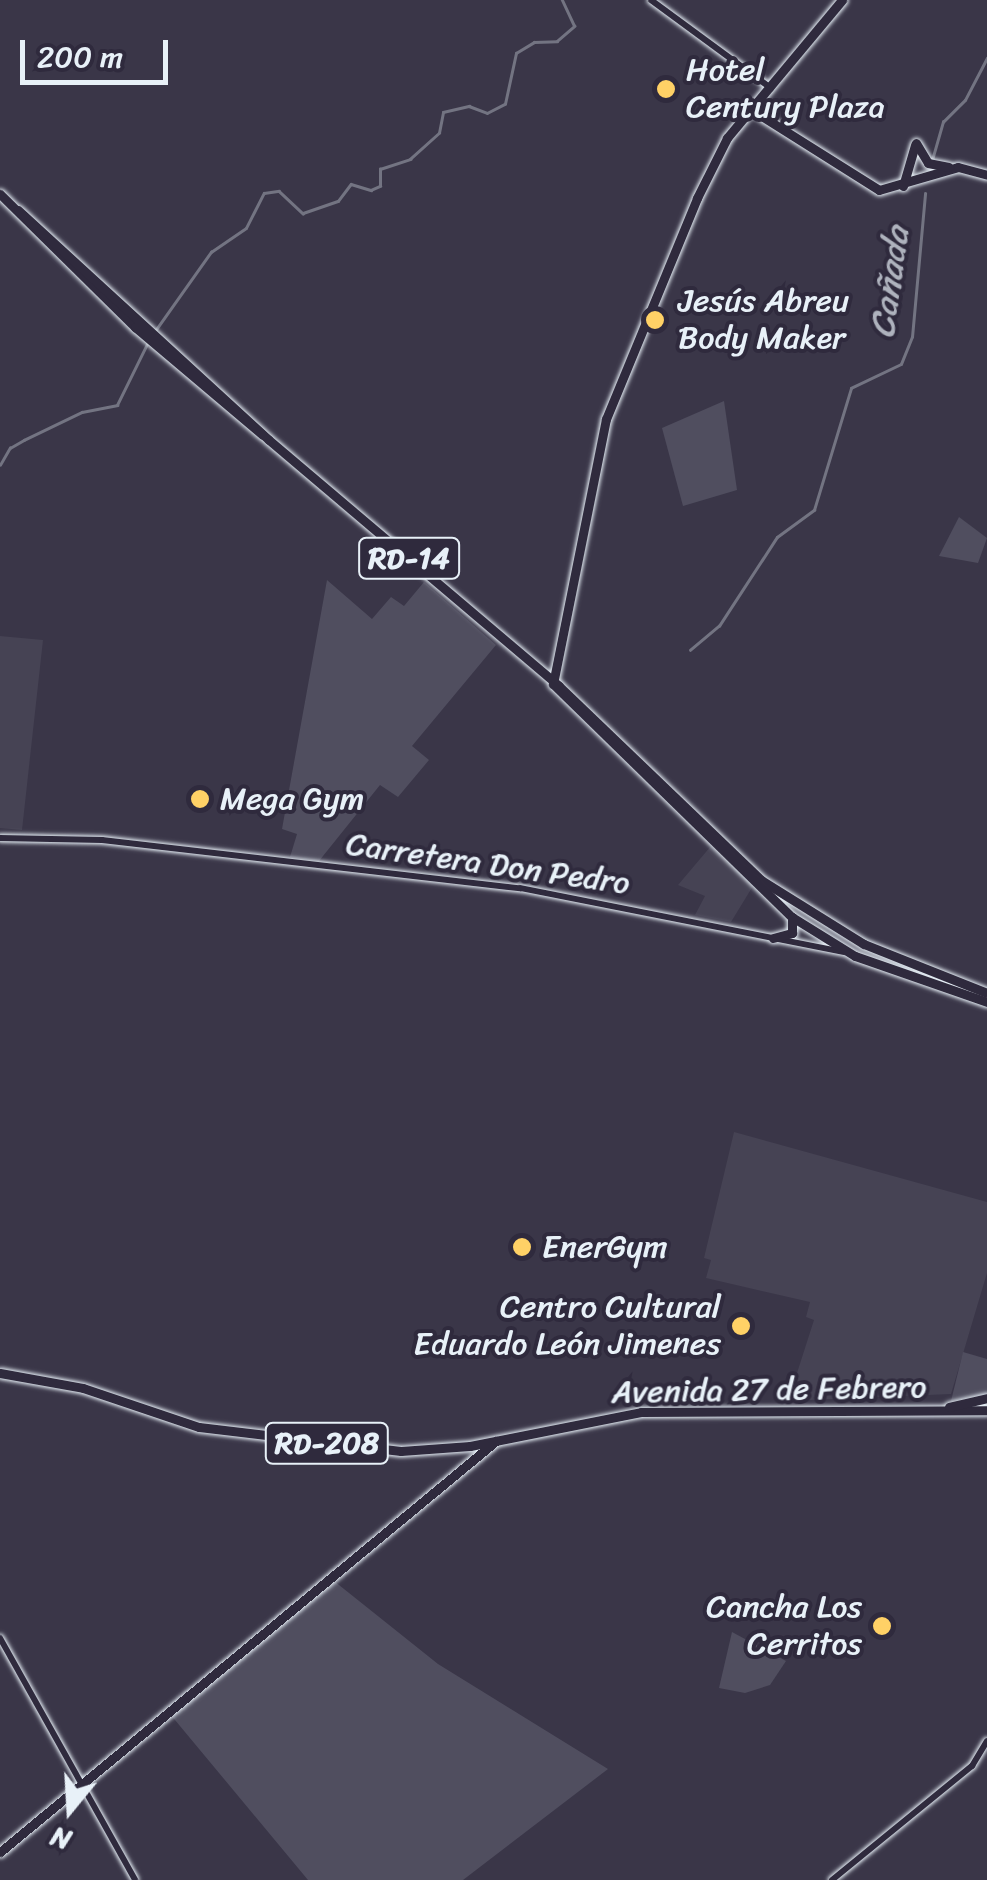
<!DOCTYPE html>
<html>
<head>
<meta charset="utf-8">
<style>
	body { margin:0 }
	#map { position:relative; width:987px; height:1880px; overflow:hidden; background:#3a3648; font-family:Sriracha,sans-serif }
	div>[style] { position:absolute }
	.built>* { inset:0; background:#464354 }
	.green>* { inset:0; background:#504e5f }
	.stream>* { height:2.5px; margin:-1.25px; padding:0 1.25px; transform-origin:1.25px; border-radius:1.25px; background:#737482 }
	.roads { filter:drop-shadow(0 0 2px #e8f1f8) drop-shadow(0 0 2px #e8f1f8) }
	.minor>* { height:6px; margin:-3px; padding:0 3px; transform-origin:3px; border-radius:3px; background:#2f2a3d }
	.major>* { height:9px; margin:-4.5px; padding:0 4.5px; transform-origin:4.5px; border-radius:4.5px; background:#2f2a3d }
	.dots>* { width:28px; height:28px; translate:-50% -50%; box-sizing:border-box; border:5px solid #2f2a3d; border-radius:50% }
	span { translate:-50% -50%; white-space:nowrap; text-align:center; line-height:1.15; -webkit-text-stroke:8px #2f2a3d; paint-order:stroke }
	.shield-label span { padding:2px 8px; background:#2f2a3d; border:2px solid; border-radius:8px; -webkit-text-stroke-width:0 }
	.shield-label { font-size:30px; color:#e8f1f8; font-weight:700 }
	.poi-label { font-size:32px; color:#e8f1f8 }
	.left { translate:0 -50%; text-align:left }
	.right { translate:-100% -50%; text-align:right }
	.street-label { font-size:32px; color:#e8f1f8 }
	.water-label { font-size:35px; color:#aeb2bd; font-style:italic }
	.north { position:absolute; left:20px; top:1760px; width:100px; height:100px; -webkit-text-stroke:8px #2f2a3d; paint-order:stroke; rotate:198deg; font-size:28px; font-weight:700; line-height:40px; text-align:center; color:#e8f1f8 }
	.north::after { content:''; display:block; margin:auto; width:35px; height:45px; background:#e8f1f8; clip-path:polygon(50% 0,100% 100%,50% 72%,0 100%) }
	.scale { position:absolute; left:20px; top:40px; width:148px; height:45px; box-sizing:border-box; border:5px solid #e8f1f8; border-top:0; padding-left:12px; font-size:30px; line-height:35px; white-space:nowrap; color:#e8f1f8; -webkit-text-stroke:8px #2f2a3d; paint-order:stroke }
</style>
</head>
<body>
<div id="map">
	<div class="built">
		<i style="clip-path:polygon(0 636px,43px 640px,22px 830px,0 828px)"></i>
		<i style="clip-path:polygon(711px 846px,753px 886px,731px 922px,695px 915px,705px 896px,678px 885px)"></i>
		<i style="clip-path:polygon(734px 1132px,987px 1202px,987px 1273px,951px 1394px,788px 1401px,814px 1320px,806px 1317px,810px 1302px,706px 1278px,711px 1260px,704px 1258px)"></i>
	</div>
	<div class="green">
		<i style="clip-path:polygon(724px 401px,737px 490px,683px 506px,662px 428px)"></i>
		<i style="clip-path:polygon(959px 517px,987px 538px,978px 563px,939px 556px)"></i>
		<i style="clip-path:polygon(327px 580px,372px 619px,391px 597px,404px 606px,424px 582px,496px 645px,412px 746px,429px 760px,398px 797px,380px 785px,319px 861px,290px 857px,297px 834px,282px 829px)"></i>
		<i style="clip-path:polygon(963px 1352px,987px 1359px,987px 1394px,951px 1401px)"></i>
		<i style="clip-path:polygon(334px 1581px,438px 1664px,608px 1769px,463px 1880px,308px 1880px,170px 1714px)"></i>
		<i style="clip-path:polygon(732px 1632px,786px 1661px,770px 1685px,745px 1693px,719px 1688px)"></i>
	</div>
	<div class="stream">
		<i style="left:932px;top:160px;width:40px;rotate:-74deg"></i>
		<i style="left:943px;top:122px;width:31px;rotate:-45deg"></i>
		<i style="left:965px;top:100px;width:47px;rotate:-62.4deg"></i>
		<i style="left:155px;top:331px;width:97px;rotate:-54.7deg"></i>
		<i style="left:211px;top:252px;width:42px;rotate:-34.4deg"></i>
		<i style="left:246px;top:228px;width:39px;rotate:-63deg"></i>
		<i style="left:264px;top:193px;width:15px;rotate:-8deg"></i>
		<i style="left:279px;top:191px;width:33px;rotate:43deg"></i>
		<i style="left:303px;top:213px;width:37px;rotate:-19deg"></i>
		<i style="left:338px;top:201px;width:21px;rotate:-53deg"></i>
		<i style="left:351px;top:184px;width:21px;rotate:17deg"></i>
		<i style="left:371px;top:190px;width:10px;rotate:-24deg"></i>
		<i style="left:380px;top:186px;width:17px;rotate:-90deg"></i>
		<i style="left:380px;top:169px;width:32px;rotate:-18deg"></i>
		<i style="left:410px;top:159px;width:39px;rotate:-42deg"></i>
		<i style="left:439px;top:133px;width:21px;rotate:-79deg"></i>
		<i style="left:443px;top:112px;width:27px;rotate:-13deg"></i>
		<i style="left:469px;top:106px;width:19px;rotate:21deg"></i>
		<i style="left:487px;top:113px;width:20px;rotate:-27deg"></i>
		<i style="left:505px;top:104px;width:52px;rotate:-77.8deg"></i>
		<i style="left:516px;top:53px;width:21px;rotate:-31deg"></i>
		<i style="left:534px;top:42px;width:23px;rotate:-2deg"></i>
		<i style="left:557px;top:41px;width:23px;rotate:-41deg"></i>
		<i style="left:574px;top:26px;width:29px;rotate:-115deg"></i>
		<i style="left:0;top:465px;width:20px;rotate:-60deg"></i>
		<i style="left:10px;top:448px;width:16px;rotate:-30deg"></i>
		<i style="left:24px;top:440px;width:64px;rotate:-25.8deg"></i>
		<i style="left:82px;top:412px;width:36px;rotate:-11deg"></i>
		<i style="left:117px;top:405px;width:70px;rotate:-63.8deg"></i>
		<i style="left:690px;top:650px;width:38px;rotate:-40deg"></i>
		<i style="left:719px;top:626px;width:106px;rotate:-56.9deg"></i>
		<i style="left:777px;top:537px;width:46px;rotate:-36.1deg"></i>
		<i style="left:814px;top:510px;width:127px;rotate:-73.1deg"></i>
		<i style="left:851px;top:388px;width:55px;rotate:-25.6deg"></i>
		<i style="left:901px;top:364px;width:29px;rotate:-68deg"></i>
		<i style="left:912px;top:337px;width:144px;rotate:-84.8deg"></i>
	</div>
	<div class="roads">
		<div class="minor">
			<i style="left:651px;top:0;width:149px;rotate:36.3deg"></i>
			<i style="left:0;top:838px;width:102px;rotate:1.1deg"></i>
			<i style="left:102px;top:840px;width:421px;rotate:6.6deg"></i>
			<i style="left:520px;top:888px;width:330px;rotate:11.2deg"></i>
			<i style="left:0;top:1638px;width:277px;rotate:60.8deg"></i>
			<i style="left:832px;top:1880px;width:181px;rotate:-39.2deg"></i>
			<i style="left:972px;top:1766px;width:29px;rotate:-59deg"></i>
		</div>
		<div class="major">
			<i style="left:752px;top:110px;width:150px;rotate:32.2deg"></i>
			<i style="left:879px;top:190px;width:82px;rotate:-16.2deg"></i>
			<i style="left:958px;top:167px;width:30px;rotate:15deg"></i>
			<i style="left:916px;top:143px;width:23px;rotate:59deg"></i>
			<i style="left:928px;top:163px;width:21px;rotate:11deg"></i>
			<i style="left:903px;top:186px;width:43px;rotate:-73.7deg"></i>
			<i style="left:0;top:194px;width:190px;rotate:44.6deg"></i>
			<i style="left:135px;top:327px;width:167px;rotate:40.2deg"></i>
			<i style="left:18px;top:210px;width:340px;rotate:42.5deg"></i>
			<i style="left:269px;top:440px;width:380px;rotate:40.3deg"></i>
			<i style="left:559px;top:686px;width:280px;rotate:43.8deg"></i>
			<i style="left:761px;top:880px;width:121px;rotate:31.9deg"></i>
			<i style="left:864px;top:944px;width:132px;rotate:21.7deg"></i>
			<i style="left:553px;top:684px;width:270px;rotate:-78.7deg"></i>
			<i style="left:606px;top:419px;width:239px;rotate:-67.6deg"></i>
			<i style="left:697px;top:198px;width:67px;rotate:-63.4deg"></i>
			<i style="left:727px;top:138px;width:180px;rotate:-50.2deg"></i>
			<i style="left:553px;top:684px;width:334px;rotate:44.3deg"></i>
			<i style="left:792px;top:917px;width:74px;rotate:31.8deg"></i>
			<i style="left:855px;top:956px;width:140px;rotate:19.2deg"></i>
			<i style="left:773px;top:938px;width:20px;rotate:-15deg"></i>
			<i style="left:792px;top:933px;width:16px;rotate:-90deg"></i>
			<i style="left:0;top:1373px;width:84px;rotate:10.2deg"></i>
			<i style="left:83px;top:1388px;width:122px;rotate:18.6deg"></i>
			<i style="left:199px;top:1427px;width:203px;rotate:6.8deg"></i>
			<i style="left:401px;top:1451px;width:69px;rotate:-4.1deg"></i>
			<i style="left:470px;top:1446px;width:174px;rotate:-11.2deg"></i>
			<i style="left:641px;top:1412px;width:346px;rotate:-0.3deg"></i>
			<i style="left:949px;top:1407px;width:39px;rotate:-13deg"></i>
			<i style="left:0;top:1852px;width:644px;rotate:-39.65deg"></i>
		</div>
	</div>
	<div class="dots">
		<i style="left:666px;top:89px;background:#ffd166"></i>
		<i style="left:655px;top:320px;background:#ffd166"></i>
		<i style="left:200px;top:799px;background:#ffd166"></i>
		<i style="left:522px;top:1247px;background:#ffd166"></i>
		<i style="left:741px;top:1326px;background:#ffd166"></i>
		<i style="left:882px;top:1626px;background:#ffd166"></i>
	</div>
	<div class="shield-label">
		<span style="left:409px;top:558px">RD-14</span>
		<span style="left:327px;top:1443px">RD-208</span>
	</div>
	<div class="poi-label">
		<span class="left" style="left:686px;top:89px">Hotel<br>Century Plaza</span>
		<span class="left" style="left:678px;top:320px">Jesús Abreu<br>Body Maker</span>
		<span class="left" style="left:220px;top:799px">Mega Gym</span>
		<span class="left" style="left:542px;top:1247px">EnerGym</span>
		<span class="right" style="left:721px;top:1326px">Centro Cultural<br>Eduardo León Jimenes</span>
		<span class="right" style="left:862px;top:1626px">Cancha Los<br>Cerritos</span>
	</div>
	<div class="street-label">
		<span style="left:488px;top:864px;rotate:8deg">Carretera Don Pedro</span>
		<span style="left:769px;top:1390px;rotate:-1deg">Avenida 27 de Febrero</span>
	</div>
	<div class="water-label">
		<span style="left:889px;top:282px;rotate:-82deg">Cañada</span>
	</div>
	<div class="north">N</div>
	<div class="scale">200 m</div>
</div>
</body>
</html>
